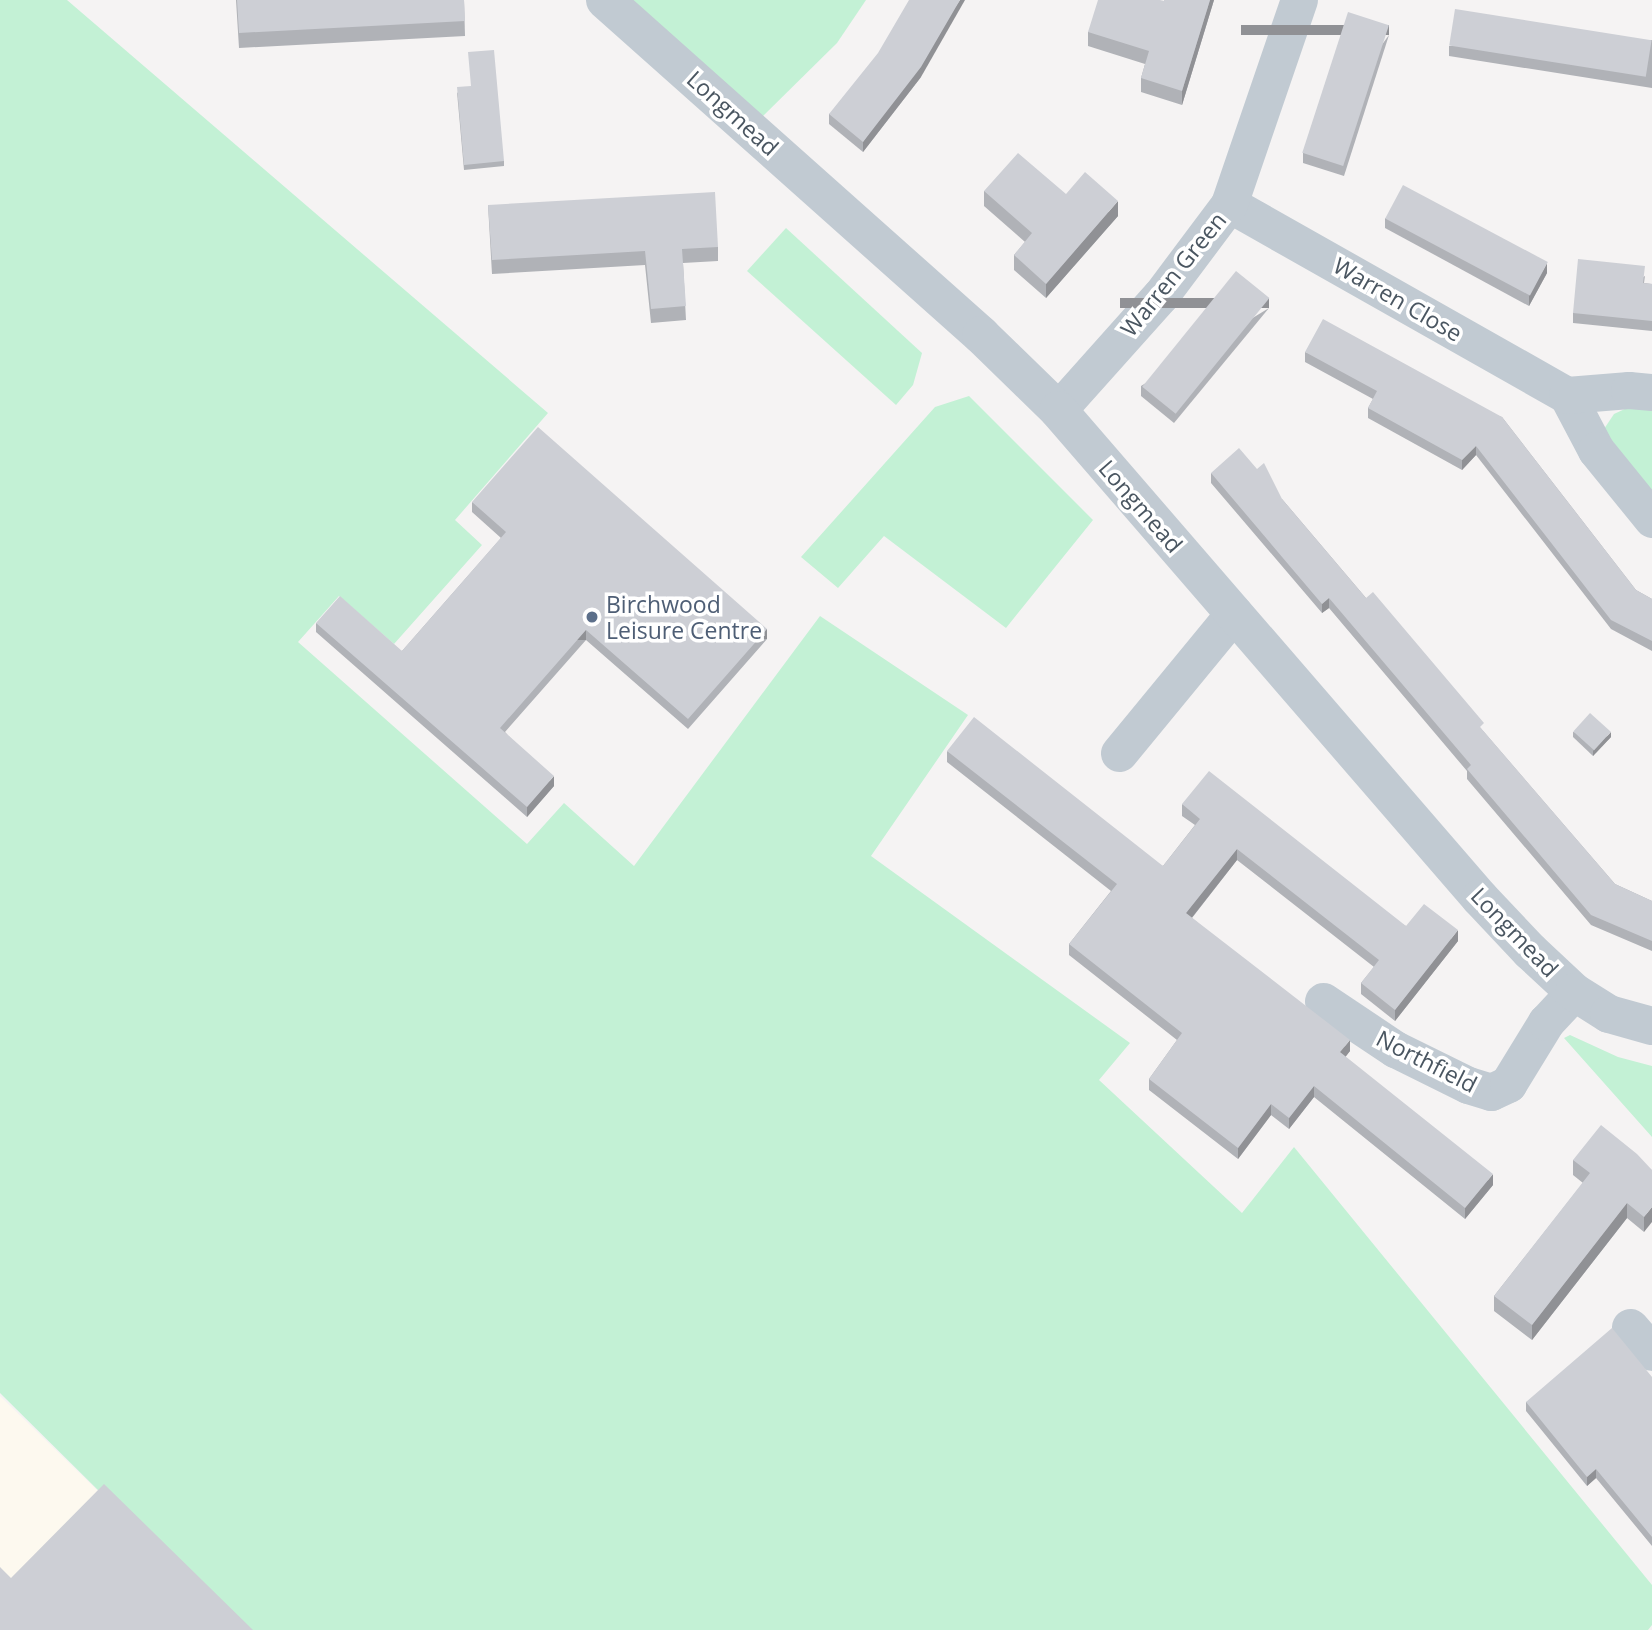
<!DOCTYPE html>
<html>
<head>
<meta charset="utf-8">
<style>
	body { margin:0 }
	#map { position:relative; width:1652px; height:1630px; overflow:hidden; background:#f5f3f3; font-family:"Open Sans",sans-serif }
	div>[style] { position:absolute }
	.commercial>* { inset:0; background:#fdf9ef }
	.green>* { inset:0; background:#c3f1d5 }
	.minor>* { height:37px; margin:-18.5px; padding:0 18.5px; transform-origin:18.5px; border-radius:18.5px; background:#c1cad2 }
	.tertiary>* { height:38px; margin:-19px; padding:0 19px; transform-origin:19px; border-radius:19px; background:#c1cad2 }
	.wall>* { inset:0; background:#b0b2b7 }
	.shaded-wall>* { inset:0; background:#909195; transform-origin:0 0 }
	.building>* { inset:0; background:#cdcfd5; transform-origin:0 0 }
	.dots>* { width:19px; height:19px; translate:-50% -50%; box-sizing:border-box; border:4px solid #fff; border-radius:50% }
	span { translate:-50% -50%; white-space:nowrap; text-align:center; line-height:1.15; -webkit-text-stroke:7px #fff; paint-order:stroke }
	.street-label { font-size:23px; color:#4a5661 }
	.service-label { font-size:23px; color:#4e5e75 }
	.left { translate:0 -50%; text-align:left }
</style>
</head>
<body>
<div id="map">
	<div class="commercial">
		<i style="clip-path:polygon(0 1396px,241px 1630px,0 1630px)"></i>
	</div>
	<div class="green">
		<i style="clip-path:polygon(0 0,67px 0,548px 413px,455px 520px,482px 545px,394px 644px,339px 596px,298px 642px,527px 844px,564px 803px,634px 866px,820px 616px,968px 715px,871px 856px,1130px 1043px,1099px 1080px,1242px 1213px,1294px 1147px,1652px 1585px,1652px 1625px,1648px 1630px,241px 1630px,104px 1496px,0 1393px)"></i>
		<i style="clip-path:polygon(632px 0,866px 0,837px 43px,762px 117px)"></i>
		<i style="clip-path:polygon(786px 228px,922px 353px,913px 385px,896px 405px,747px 271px)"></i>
		<i style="clip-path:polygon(969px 396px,1093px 520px,1006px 628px,884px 536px,838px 588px,801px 557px,935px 407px)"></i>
		<i style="clip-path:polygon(1629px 407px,1652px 408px,1652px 499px,1604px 429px,1614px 414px)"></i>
		<i style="clip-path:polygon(1570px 1035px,1618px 1057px,1652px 1066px,1652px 1137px,1564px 1038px)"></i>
	</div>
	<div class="minor">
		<i style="left:1229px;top:204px;width:388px;rotate:29.5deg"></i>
		<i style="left:1567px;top:395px;width:62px;rotate:62.2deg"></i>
		<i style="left:1596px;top:450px;width:89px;rotate:50.9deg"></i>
		<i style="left:1567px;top:395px;width:62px;rotate:-4.6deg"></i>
		<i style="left:1629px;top:390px;width:23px;rotate:5deg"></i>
		<i style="left:1058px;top:410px;width:154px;rotate:-48.2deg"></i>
		<i style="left:1161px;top:295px;width:114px;rotate:-53.2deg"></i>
		<i style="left:1229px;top:204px;width:216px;rotate:-71.1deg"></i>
		<i style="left:1119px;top:753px;width:181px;rotate:-50.6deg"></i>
		<i style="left:1323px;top:1001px;width:87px;rotate:33.7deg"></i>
		<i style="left:1395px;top:1049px;width:81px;rotate:26.3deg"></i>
		<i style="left:1468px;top:1085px;width:24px;rotate:17deg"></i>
		<i style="left:1491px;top:1092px;width:19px;rotate:-25deg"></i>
		<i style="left:1508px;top:1084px;width:73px;rotate:-58.5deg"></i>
		<i style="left:1546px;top:1022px;width:41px;rotate:-47deg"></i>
		<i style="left:1630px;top:1327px;width:33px;rotate:49deg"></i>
	</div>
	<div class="tertiary">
		<i style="left:605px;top:0;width:504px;rotate:41.7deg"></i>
		<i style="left:981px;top:335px;width:107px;rotate:44.2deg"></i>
		<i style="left:1058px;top:410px;width:645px;rotate:49.15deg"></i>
		<i style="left:1480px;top:898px;width:73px;rotate:46.7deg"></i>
		<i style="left:1530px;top:951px;width:60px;rotate:43deg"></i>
		<i style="left:1574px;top:992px;width:41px;rotate:32.2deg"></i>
		<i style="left:1609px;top:1014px;width:45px;rotate:15.6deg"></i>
	</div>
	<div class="wall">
		<i style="clip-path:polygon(236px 0,464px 0,465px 36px,239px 48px)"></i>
		<i style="clip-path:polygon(1214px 0,1182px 105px,1141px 92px,1141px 78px,1145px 64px,1088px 46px,1088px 32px,1164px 1px)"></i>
		<i style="clip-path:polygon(1389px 35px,1344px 176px,1303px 163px,1303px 153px)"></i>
		<i style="clip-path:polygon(1652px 40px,1652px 88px,1449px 56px,1449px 46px)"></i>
		<i style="clip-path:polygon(921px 77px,863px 152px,829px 124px,829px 114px)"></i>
		<i style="clip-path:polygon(457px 92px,504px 161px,504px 166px,464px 170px)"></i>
		<i style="clip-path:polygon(984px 191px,1066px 194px,1118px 216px,1046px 298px,1014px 270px,1014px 255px,1025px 242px,984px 206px)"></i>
		<i style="clip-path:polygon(488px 205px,718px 247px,718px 261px,683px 263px,686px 320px,651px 323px,645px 265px,492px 274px)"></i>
		<i style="clip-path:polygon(1385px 218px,1547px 273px,1529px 306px,1385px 228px)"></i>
		<i style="clip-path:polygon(1645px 276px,1644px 283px,1652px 284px,1652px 331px,1573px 323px,1573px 313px)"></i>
		<i style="clip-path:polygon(1269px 308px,1174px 423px,1141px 396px,1141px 386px)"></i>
		<i style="clip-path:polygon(1305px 352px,1502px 417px,1636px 590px,1652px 599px,1652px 651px,1611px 629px,1476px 455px,1462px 470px,1368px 418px,1368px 408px,1373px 399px,1305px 362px)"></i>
		<i style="clip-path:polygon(1211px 473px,1282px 499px,1366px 598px,1484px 732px,1615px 884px,1652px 901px,1652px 951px,1591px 925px,1467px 779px,1467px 771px,1329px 608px,1322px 613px,1211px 483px)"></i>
		<i style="clip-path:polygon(472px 502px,767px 639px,688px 729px,586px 640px,505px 732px,554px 786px,527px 817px,316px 632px,316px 623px,402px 651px,501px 538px,472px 512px)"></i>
		<i style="clip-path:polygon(1573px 732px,1611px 737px,1593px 756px,1573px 737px)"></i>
		<i style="clip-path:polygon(947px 751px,1163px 866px,1195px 825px,1182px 816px,1182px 804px,1406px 926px,1458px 941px,1395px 1021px,1361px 994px,1361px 983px,1374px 967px,1237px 860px,1192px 918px,1350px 1051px,1345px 1057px,1493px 1185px,1465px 1219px,1314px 1097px,1289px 1129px,1271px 1115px,1238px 1159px,1149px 1090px,1149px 1079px,1177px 1040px,1069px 955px,1069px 944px,1111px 891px,947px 762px)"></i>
		<i style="clip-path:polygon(1573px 1160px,1652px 1170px,1644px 1232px,1627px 1218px,1532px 1340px,1494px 1311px,1494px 1296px,1583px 1183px,1573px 1175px)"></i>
		<i style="clip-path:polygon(1652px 1377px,1652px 1546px,1596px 1478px,1587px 1486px,1526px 1411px,1526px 1402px)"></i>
	</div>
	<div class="shaded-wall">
		<i style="clip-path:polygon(960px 0,965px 0,921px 77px,863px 152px,863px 142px)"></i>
		<i style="clip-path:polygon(1210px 0,1214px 0,1182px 105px,1182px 91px)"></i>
		<i style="left:1389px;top:25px;width:10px;height:148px;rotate:90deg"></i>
		<i style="clip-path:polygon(1118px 201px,1118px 216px,1046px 298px,1046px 284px)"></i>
		<i style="clip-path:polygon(1547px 263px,1547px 273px,1529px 306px,1529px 296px)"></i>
		<i style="left:1269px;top:298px;width:10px;height:149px;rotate:90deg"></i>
		<i style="clip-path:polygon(1476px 446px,1476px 455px,1462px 470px,1462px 460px)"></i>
		<i style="clip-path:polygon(1329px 598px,1329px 608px,1322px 613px,1322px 604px)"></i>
		<i style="left:767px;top:629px;width:10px;height:120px;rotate:90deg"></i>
		<i style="left:586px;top:630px;width:10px;height:130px;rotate:90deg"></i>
		<i style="clip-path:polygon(1611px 732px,1611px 737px,1593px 756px,1593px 751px)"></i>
		<i style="clip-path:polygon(554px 776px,554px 786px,527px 817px,527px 807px)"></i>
		<i style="clip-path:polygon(1237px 849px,1237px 860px,1186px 925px,1186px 913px)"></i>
		<i style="clip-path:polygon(1458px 930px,1458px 941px,1395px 1021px,1395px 1010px)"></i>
		<i style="clip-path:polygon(1350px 1040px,1350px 1051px,1340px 1064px,1340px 1052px)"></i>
		<i style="clip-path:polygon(1314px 1086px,1314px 1097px,1289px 1129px,1289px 1118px)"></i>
		<i style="clip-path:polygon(1271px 1104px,1271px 1115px,1238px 1159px,1238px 1148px)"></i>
		<i style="clip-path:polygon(1493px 1174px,1493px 1185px,1465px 1219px,1465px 1208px)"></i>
		<i style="clip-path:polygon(1627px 1203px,1627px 1218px,1532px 1340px,1532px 1325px)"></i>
		<i style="clip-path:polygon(1652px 1207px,1652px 1222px,1644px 1232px,1644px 1217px)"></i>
		<i style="clip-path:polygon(1596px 1469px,1596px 1478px,1587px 1486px,1587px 1477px)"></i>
	</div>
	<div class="building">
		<i style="clip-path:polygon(237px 0,464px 0,465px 21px,239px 33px)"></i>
		<i style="clip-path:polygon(909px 0,960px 0,921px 67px,863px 142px,829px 114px,878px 53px)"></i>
		<i style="clip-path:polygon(1098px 0,1160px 0,1164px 1px,1164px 0,1210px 0,1182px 91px,1141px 78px,1149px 51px,1088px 32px)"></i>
		<i style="left:1455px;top:9px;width:199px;height:37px;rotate:9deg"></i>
		<i style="left:1348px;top:12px;width:43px;height:148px;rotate:18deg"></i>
		<i style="clip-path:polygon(494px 50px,504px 161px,464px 165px,457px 87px,471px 86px,468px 52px)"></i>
		<i style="clip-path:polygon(1018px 153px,1066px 194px,1085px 172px,1118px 201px,1046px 284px,1014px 255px,1032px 233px,984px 191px)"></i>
		<i style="left:1403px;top:185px;width:164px;height:38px;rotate:28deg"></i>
		<i style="clip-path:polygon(715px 192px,718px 247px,682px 249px,686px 306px,651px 309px,645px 251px,492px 260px,488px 205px)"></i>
		<i style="clip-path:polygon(1578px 259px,1645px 266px,1643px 283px,1652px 284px,1652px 321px,1573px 313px)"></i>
		<i style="left:1236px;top:271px;width:43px;height:149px;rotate:39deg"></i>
		<i style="clip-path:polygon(1323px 319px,1502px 417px,1636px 590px,1652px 599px,1652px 641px,1611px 620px,1476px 446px,1462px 460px,1368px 408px,1377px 391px,1305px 352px)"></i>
		<i style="clip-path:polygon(538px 427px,767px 629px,688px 719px,586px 630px,500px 728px,554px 776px,527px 807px,316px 623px,340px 596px,402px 651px,506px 532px,472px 502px)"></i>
		<i style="clip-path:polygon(1239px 448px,1257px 469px,1264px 463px,1282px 499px,1366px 598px,1373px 592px,1484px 723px,1480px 727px,1615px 884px,1652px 901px,1652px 941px,1591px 915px,1467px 769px,1471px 765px,1329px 598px,1322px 604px,1211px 473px)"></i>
		<i style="left:1590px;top:713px;width:28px;height:25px;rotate:42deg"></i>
		<i style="clip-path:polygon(974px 717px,1163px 866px,1200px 819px,1182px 804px,1209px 771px,1406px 926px,1424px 904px,1458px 930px,1395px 1010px,1361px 983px,1379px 960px,1237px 849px,1186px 913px,1350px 1040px,1340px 1052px,1493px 1174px,1465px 1208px,1314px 1086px,1289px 1118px,1271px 1104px,1238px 1148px,1149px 1079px,1182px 1033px,1069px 944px,1117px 884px,947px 751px)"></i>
		<i style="clip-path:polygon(1601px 1125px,1637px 1154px,1652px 1170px,1652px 1207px,1644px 1217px,1627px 1203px,1532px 1325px,1494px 1296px,1590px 1173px,1573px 1160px)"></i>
		<i style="clip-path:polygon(1612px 1328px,1652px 1377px,1652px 1537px,1596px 1469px,1587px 1477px,1526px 1402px)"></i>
		<i style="clip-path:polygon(104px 1484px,253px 1630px,0 1630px,0 1567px,11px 1578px)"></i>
	</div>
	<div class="dots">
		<i style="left:592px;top:617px;background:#5c6f8a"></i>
	</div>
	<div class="street-label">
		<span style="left:733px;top:113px;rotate:42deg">Longmead</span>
		<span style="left:1173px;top:274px;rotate:-51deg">Warren Green</span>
		<span style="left:1398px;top:299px;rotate:30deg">Warren Close</span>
		<span style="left:1141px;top:506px;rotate:49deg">Longmead</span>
		<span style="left:1515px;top:932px;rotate:46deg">Longmead</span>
		<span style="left:1427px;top:1061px;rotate:27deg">Northfield</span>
	</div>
	<div class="service-label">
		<span class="left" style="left:606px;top:617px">Birchwood<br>Leisure Centre</span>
	</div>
</div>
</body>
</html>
